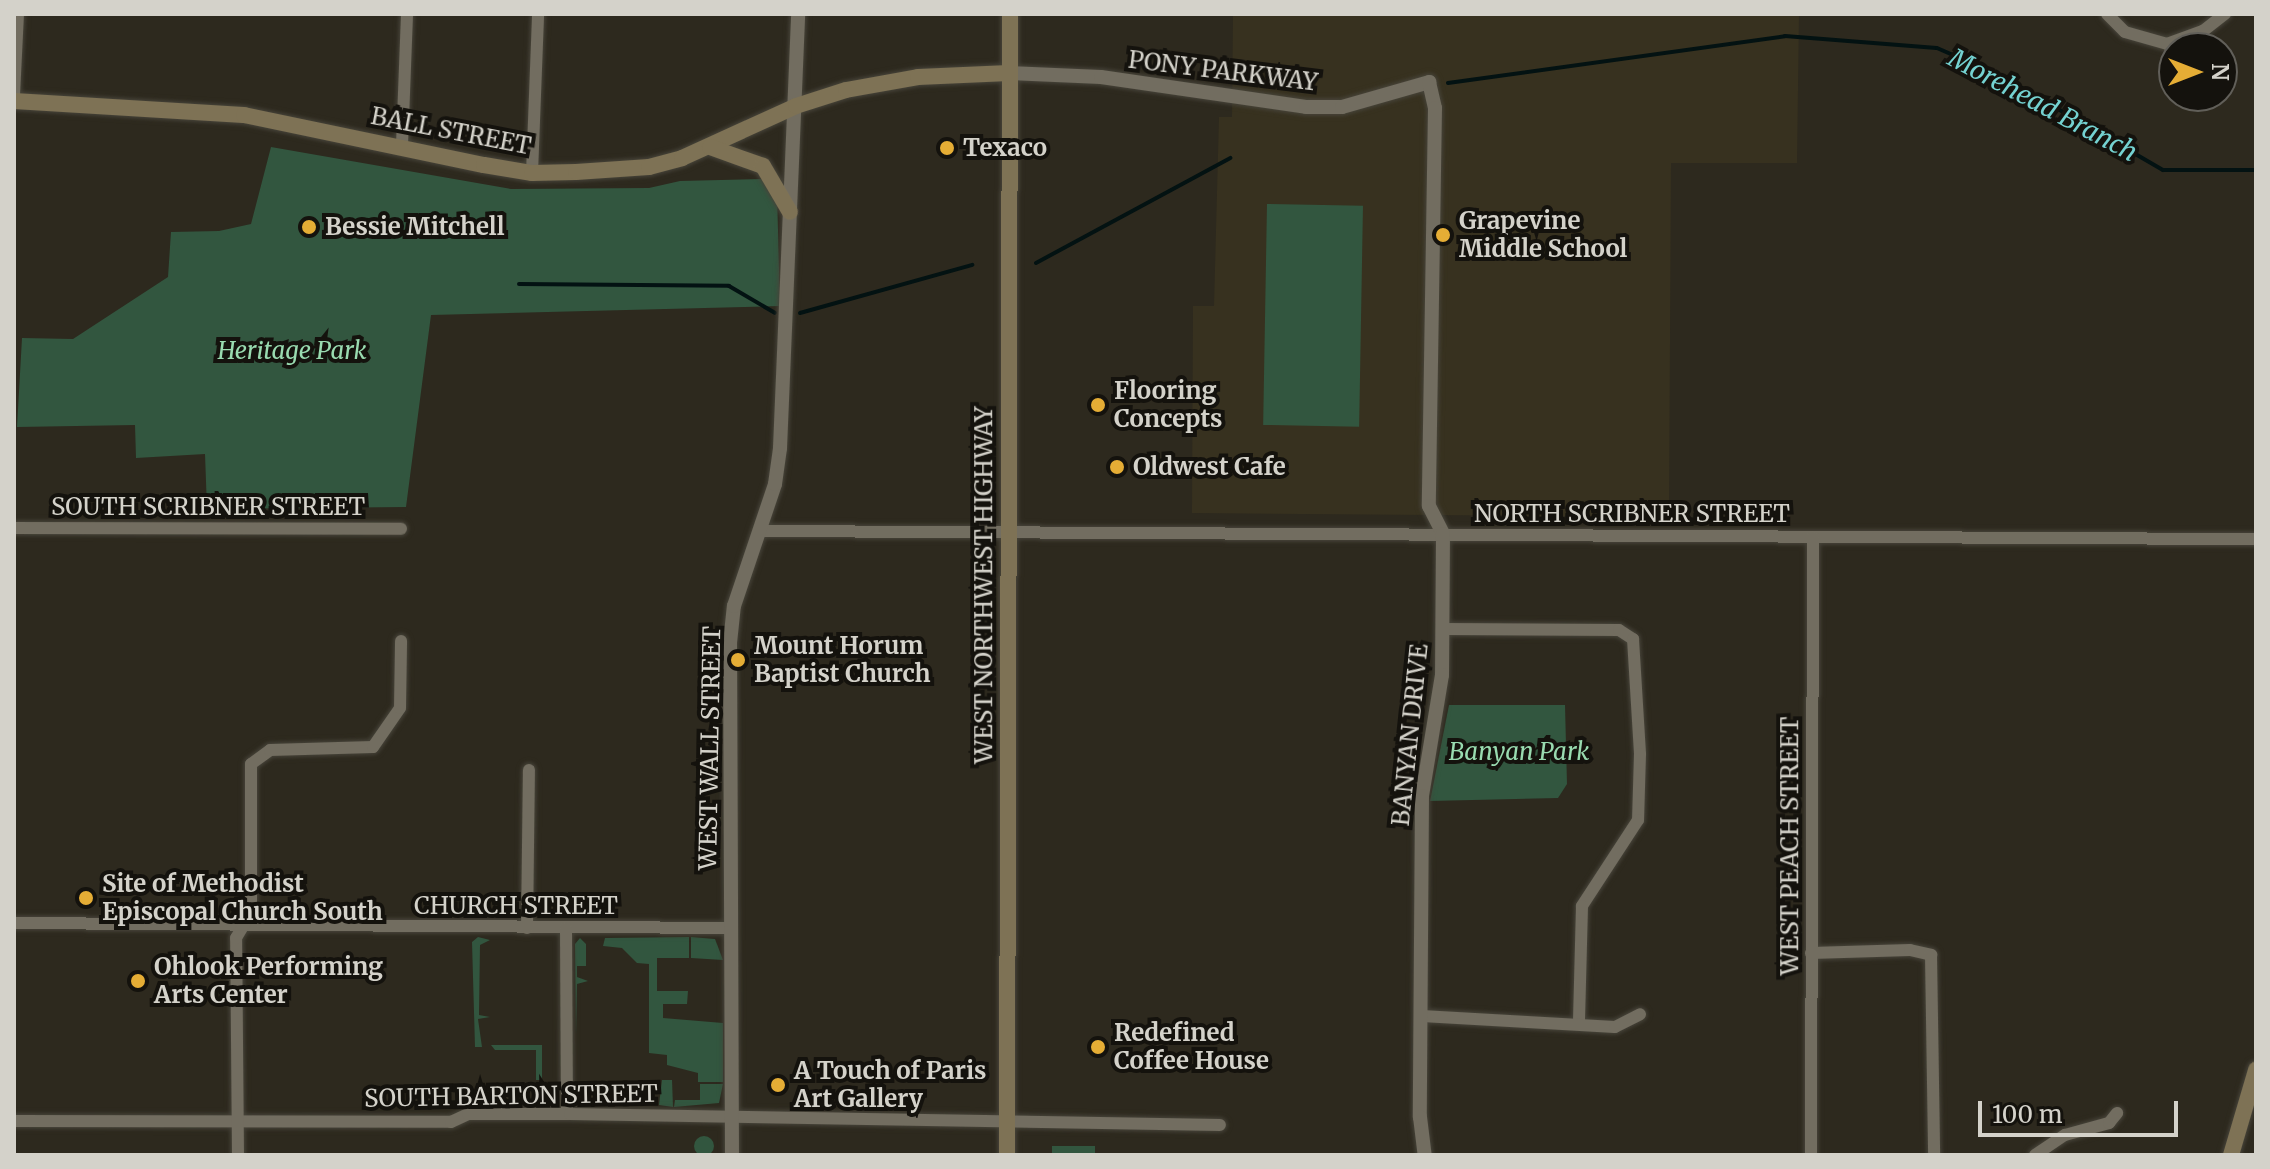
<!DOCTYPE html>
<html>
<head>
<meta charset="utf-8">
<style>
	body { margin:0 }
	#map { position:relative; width:2270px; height:1169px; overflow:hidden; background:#2d291e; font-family:Merriweather,serif }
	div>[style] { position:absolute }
	.built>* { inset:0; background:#37311f }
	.green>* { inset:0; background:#32563f; transform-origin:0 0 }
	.round { border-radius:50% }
	.stream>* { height:4px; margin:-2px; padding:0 2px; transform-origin:2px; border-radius:2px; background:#031212 }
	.roads { filter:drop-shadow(0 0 2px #47443a) drop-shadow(0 0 2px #47443a) }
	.minor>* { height:12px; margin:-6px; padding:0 6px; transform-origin:6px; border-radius:6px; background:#726d60 }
	.tertiary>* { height:14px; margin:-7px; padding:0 7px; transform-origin:7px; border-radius:7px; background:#726d60 }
	.secondary>* { height:16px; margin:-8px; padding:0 8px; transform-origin:8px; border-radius:8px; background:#7e7255 }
	.dots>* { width:22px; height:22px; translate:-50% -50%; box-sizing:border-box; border:4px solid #14120d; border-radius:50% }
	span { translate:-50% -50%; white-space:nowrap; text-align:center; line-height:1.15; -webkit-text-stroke:8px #14120d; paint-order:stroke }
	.street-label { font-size:24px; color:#d4d2ca }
	.poi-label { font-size:24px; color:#d4d2ca; font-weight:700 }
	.left { translate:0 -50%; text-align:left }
	.park-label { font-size:24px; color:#99dbb0; font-style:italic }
	.water-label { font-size:26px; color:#74d2d1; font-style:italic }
	.frame { position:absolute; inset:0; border:16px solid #d4d2ca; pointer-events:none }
	.north { position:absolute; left:2158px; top:32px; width:80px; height:80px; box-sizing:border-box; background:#14120d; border:2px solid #615f59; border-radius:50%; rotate:90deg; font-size:22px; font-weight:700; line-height:32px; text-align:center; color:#d4d2ca }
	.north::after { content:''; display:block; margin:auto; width:28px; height:36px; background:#e5ad35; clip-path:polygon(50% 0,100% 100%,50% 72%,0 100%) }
	.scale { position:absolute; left:1978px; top:1101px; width:200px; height:36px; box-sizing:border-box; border:4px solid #d4d2ca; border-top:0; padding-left:10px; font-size:24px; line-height:28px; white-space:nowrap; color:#d4d2ca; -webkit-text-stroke:6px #14120d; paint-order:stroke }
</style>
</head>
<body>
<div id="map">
	<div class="built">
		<i style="clip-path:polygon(1233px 14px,1799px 14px,1797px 163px,1671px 163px,1669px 517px,1192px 513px,1193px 306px,1214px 306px,1219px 117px,1232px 117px)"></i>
	</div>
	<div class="green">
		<i style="clip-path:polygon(271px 147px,511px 189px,649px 188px,680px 181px,762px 179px,777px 192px,780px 306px,431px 315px,406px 507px,207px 509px,205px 454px,136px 458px,135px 425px,17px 427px,22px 338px,73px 339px,168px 277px,171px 232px,219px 231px,251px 224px)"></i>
		<i style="left:1267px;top:204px;width:96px;height:221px;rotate:1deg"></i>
		<i style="clip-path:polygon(1449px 705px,1565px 705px,1567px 784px,1558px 798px,1430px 801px)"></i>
		<i style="clip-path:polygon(478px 937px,490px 940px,480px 945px,479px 1015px,490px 1017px,478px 1019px,482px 1047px,475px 1047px,472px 942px)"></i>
		<i style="clip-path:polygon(689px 937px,689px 958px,657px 958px,657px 991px,688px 991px,687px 1004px,663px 1004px,663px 1018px,723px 1023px,723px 1082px,698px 1082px,698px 1073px,667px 1065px,667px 1055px,649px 1053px,649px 964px,637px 963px,622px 948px,603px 946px,605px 938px)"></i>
		<i style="clip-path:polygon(691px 937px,715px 939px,723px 960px,691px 958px)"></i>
		<i style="clip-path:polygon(580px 938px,586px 944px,586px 966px,577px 966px,577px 977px,588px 981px,577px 984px,576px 1036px,575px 944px)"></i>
		<i style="clip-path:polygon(491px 1045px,542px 1045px,542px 1080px,536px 1080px,536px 1050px,495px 1050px)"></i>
		<i style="clip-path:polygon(662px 1080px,672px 1080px,673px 1107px,659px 1105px)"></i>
		<i style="clip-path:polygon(700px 1084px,723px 1084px,719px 1103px,674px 1107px,675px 1100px,700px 1100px)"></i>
		<i class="round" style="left:694px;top:1136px;width:20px;height:20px"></i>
		<i style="left:1052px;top:1146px;width:43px;height:9px"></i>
	</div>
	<div class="stream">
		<i style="left:1448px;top:83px;width:340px;rotate:-7.9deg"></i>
		<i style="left:1785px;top:36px;width:152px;rotate:4.5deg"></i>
		<i style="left:1937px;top:48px;width:72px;rotate:23.7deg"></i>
		<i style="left:2003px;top:77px;width:185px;rotate:30.2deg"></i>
		<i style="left:2163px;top:170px;width:93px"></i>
		<i style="left:1036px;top:263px;width:221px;rotate:-28.4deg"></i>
		<i style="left:519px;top:284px;width:210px;rotate:0.5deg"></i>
		<i style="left:729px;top:286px;width:53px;rotate:30.4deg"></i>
		<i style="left:800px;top:313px;width:179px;rotate:-15.6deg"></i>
	</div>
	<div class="roads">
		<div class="minor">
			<i style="left:2107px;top:14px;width:25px;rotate:45deg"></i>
			<i style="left:2125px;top:32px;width:44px;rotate:15.9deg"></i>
			<i style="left:2167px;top:44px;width:38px;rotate:-20deg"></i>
			<i style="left:2203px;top:31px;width:28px;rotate:-38deg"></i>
			<i style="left:14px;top:95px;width:81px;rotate:-87.2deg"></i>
			<i style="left:402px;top:145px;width:131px;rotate:-87.8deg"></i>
			<i style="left:532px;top:173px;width:159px;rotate:-87.8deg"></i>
			<i style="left:14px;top:528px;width:387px;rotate:0.1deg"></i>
			<i style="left:760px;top:531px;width:1496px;rotate:0.31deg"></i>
			<i style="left:1443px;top:629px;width:176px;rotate:0.3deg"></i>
			<i style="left:1619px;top:630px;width:17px;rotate:33deg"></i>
			<i style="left:1633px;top:639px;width:115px;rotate:86.5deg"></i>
			<i style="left:1640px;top:754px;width:66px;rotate:91.7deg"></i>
			<i style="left:1638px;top:820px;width:103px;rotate:123.1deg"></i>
			<i style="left:1582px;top:906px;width:116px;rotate:91.5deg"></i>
			<i style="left:14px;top:923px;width:716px;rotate:0.4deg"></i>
			<i style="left:527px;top:928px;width:158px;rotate:-89.3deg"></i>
			<i style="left:566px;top:928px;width:186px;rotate:89.7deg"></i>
			<i style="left:1811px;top:953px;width:99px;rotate:-1.7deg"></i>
			<i style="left:1910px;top:950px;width:22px;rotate:13deg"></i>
			<i style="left:1931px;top:955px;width:200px;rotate:89.1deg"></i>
			<i style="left:1422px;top:1016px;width:193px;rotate:3.3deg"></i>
			<i style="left:1615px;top:1027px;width:28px;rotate:-27deg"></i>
			<i style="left:14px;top:1121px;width:437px;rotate:0.1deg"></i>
			<i style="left:451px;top:1122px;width:19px;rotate:-25deg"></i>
			<i style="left:468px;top:1114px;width:102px"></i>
			<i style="left:570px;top:1114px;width:650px;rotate:0.97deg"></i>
			<i style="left:238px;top:1155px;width:217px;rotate:-90.5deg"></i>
			<i style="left:236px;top:938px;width:29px;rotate:-59deg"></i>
			<i style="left:251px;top:913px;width:149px;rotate:-90deg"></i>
			<i style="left:251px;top:764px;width:24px;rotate:-36deg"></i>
			<i style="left:270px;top:750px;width:103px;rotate:-1.7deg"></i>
			<i style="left:373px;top:747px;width:47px;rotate:-55.3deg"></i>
			<i style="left:400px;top:708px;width:67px;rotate:-89.1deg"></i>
			<i style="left:1811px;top:1155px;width:618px;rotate:-89.81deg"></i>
			<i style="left:2035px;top:1155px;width:36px;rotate:-34deg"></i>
			<i style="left:2065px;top:1135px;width:46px;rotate:-15.3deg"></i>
			<i style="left:2109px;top:1123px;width:13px;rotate:-51deg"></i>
		</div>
		<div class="tertiary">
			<i style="left:1009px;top:73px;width:92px;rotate:2.5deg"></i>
			<i style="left:1101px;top:77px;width:207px;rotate:8.3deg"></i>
			<i style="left:1306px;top:107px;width:36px"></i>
			<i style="left:1342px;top:107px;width:91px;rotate:-16deg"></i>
			<i style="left:1429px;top:82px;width:27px;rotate:77deg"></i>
			<i style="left:1435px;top:108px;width:398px;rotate:90.9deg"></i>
			<i style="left:1429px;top:506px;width:31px;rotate:63deg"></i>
			<i style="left:1443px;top:534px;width:141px;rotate:90.4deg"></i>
			<i style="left:1442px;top:675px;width:123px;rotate:99.4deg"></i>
			<i style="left:1422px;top:796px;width:321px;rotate:90.4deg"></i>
			<i style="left:1420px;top:1117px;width:38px;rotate:83deg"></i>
			<i style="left:732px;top:1155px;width:512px;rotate:-90.22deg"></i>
			<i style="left:730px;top:643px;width:37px;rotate:-84deg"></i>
			<i style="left:734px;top:606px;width:129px;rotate:-71.4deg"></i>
			<i style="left:775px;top:484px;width:36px;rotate:-82deg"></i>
			<i style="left:780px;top:448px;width:434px;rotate:-87.6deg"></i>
		</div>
		<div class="secondary">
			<i style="left:14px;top:101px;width:230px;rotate:3.5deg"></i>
			<i style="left:244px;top:115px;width:245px;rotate:11.8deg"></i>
			<i style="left:484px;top:165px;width:49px;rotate:9.5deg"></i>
			<i style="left:532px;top:173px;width:44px;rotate:-1.3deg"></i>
			<i style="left:576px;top:172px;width:73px;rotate:-3.9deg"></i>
			<i style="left:649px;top:167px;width:34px;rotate:-15deg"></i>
			<i style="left:682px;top:158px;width:125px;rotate:-24.5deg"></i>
			<i style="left:796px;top:106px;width:52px;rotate:-17.7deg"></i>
			<i style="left:846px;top:90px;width:73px;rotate:-10.2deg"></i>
			<i style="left:918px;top:77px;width:91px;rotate:-2.5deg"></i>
			<i style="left:710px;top:147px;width:56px;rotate:19.7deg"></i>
			<i style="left:763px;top:166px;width:53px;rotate:59.6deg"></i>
			<i style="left:1007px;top:1155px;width:1141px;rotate:-89.85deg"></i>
			<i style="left:2231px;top:1155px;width:89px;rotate:-73.6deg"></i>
		</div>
	</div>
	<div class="dots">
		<i style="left:947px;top:148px;background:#e5ad35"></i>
		<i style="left:309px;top:227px;background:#e5ad35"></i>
		<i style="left:1443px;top:235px;background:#e5ad35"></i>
		<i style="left:1098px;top:405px;background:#e5ad35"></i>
		<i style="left:1117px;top:467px;background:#e5ad35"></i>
		<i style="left:738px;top:660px;background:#e5ad35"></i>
		<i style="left:86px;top:898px;background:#e5ad35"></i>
		<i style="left:138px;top:981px;background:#e5ad35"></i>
		<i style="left:1098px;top:1047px;background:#e5ad35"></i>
		<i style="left:778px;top:1085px;background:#e5ad35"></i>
	</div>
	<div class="street-label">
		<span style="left:1223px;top:71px;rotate:7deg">PONY PARKWAY</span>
		<span style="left:451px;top:131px;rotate:11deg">BALL STREET</span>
		<span style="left:208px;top:507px">SOUTH SCRIBNER STREET</span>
		<span style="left:1632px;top:514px">NORTH SCRIBNER STREET</span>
		<span style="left:984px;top:585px;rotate:-90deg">WEST NORTHWEST HIGHWAY</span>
		<span style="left:1410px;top:735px;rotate:-84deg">BANYAN DRIVE</span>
		<span style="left:710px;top:748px;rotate:-89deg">WEST WALL STREET</span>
		<span style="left:1790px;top:846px;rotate:-90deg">WEST PEACH STREET</span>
		<span style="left:516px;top:906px">CHURCH STREET</span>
		<span style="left:511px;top:1096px;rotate:-1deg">SOUTH BARTON STREET</span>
	</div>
	<div class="poi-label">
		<span class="left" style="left:963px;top:148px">Texaco</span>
		<span class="left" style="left:1459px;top:235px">Grapevine<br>Middle School</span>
		<span class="left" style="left:325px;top:227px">Bessie Mitchell</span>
		<span class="left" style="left:1114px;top:405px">Flooring<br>Concepts</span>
		<span class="left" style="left:1133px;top:467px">Oldwest Cafe</span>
		<span class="left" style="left:754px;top:660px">Mount Horum<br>Baptist Church</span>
		<span class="left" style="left:102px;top:898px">Site of Methodist<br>Episcopal Church South</span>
		<span class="left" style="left:154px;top:981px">Ohlook Performing<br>Arts Center</span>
		<span class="left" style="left:1114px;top:1047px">Redefined<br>Coffee House</span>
		<span class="left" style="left:794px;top:1085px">A Touch of Paris<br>Art Gallery</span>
	</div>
	<div class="park-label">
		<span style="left:292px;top:351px">Heritage Park</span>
		<span style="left:1519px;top:752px">Banyan Park</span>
	</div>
	<div class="water-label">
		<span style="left:2043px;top:105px;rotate:28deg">Morehead Branch</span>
	</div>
	<div class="frame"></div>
	<div class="north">N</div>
	<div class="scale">100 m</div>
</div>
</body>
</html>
